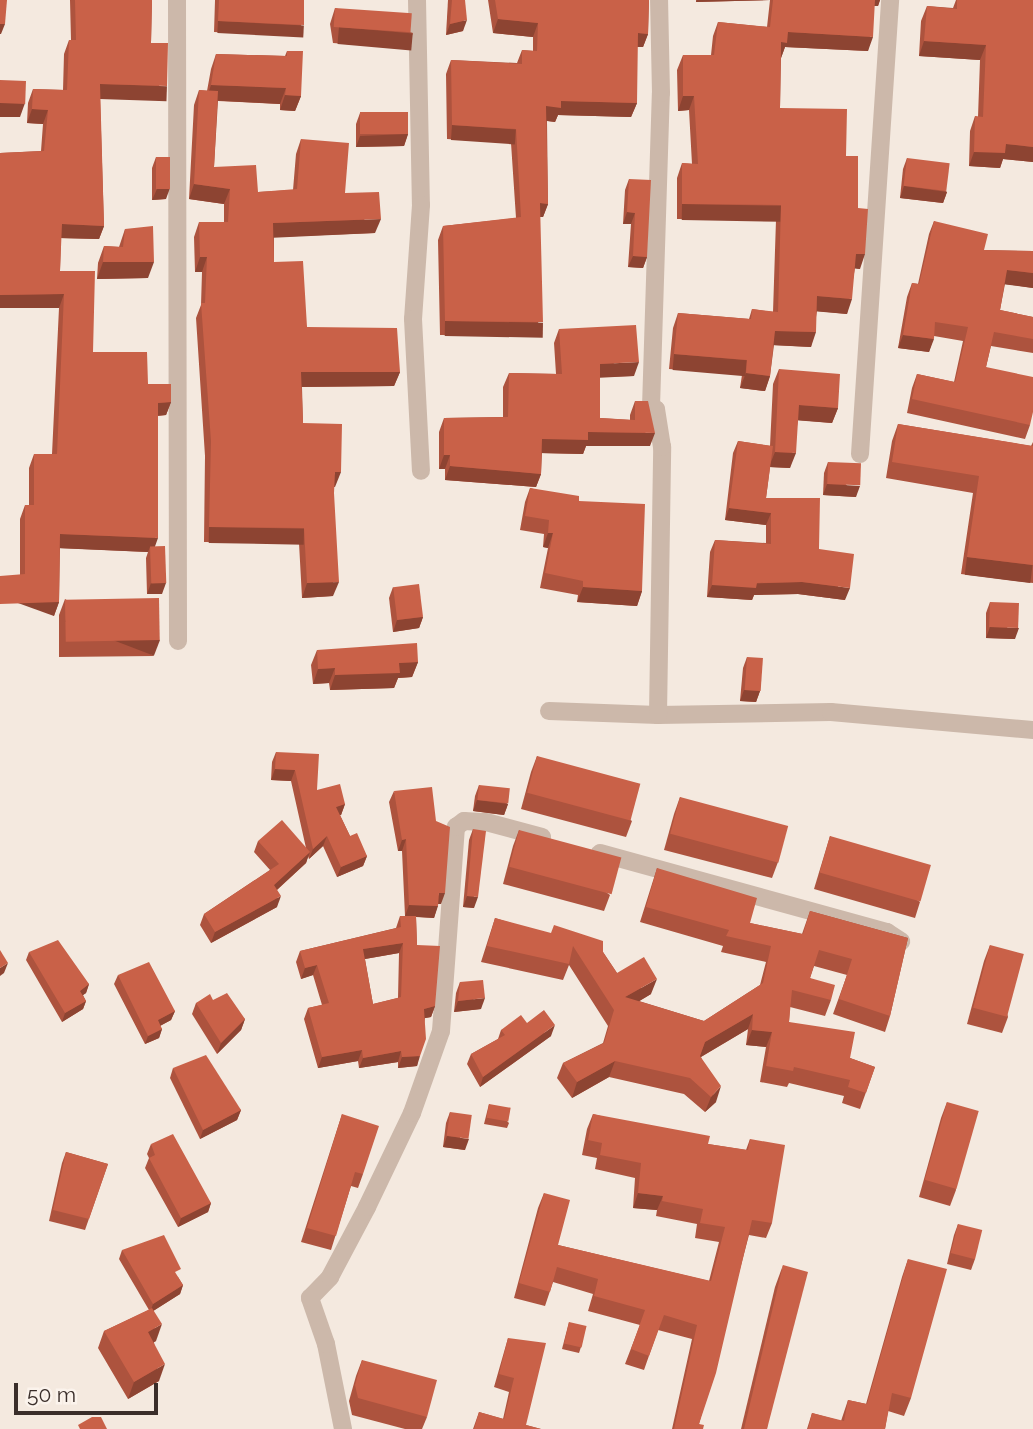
<!DOCTYPE html>
<html>
<head>
<meta charset="utf-8">
<style>
	body { margin:0 }
	#map { position:relative; width:1033px; height:1429px; overflow:hidden; background:#f4e9df; font-family:Raleway,sans-serif }
	div>[style] { position:absolute }
	.street>* { height:18px; margin:-9px; padding:0 9px; transform-origin:9px; border-radius:9px; background:#ccb8aa }
	.wall>* { inset:0; background:#ad533e }
	.shaded-wall>* { inset:0; background:#8d4432; transform-origin:0 0 }
	.building>* { inset:0; background:#c96148; transform-origin:0 0 }
	span { translate:-50% -50%; white-space:nowrap; text-align:center; line-height:1.15; -webkit-text-stroke:6px #fbf3ec; paint-order:stroke }
	.scale { position:absolute; left:14px; top:1383px; width:144px; height:32px; box-sizing:border-box; border:4px solid #3a2e2a; border-top:0; padding-left:9px; font-size:21px; line-height:24px; white-space:nowrap; color:#3a2e2a; -webkit-text-stroke:5px #fbf3ec; paint-order:stroke }
</style>
</head>
<body>
<div id="map">
	<div class="street">
		<i style="left:177px;top:0;width:641px;rotate:89.91deg"></i>
		<i style="left:417px;top:0;width:205px;rotate:88.9deg"></i>
		<i style="left:421px;top:205px;width:114px;rotate:94deg"></i>
		<i style="left:413px;top:319px;width:152px;rotate:87deg"></i>
		<i style="left:860px;top:454px;width:455px;rotate:-86.2deg"></i>
		<i style="left:549px;top:711px;width:109px;rotate:2.1deg"></i>
		<i style="left:658px;top:715px;width:173px;rotate:-1deg"></i>
		<i style="left:831px;top:712px;width:203px;rotate:5.1deg"></i>
		<i style="left:658px;top:715px;width:268px;rotate:-89.1deg"></i>
		<i style="left:662px;top:447px;width:38px;rotate:-99deg"></i>
		<i style="left:656px;top:409px;width:5px;rotate:-158deg"></i>
		<i style="left:651px;top:407px;width:314px;rotate:-88.2deg"></i>
		<i style="left:661px;top:93px;width:93px;rotate:-91.2deg"></i>
		<i style="left:600px;top:853px;width:298px;rotate:15.4deg"></i>
		<i style="left:887px;top:932px;width:17px;rotate:33deg"></i>
		<i style="left:343px;top:1429px;width:87px;rotate:-101.3deg"></i>
		<i style="left:326px;top:1344px;width:49px;rotate:-109.2deg"></i>
		<i style="left:310px;top:1298px;width:29px;rotate:-46deg"></i>
		<i style="left:330px;top:1277px;width:79px;rotate:-62.1deg"></i>
		<i style="left:367px;top:1207px;width:104px;rotate:-64.4deg"></i>
		<i style="left:412px;top:1113px;width:87px;rotate:-70.5deg"></i>
		<i style="left:441px;top:1031px;width:205px;rotate:-85.8deg"></i>
		<i style="left:456px;top:827px;width:10px;rotate:-37deg"></i>
		<i style="left:464px;top:821px;width:22px;rotate:3deg"></i>
		<i style="left:486px;top:822px;width:58px;rotate:15deg"></i>
	</div>
	<div class="wall">
		<i style="clip-path:polygon(70px 0,152px 0,151px 43px,162px 100px,100px 98px,104px 226px,99px 239px,61px 238px,60px 271px,93px 352px,148px 384px,171px 402px,166px 415px,158px 416px,155px 547px,162px 594px,147px 594px,146px 558px,148px 552px,60px 548px,59px 602px,54px 616px,20px 575px,20px 519px,25px 505px,29px 505px,29px 468px,34px 454px,52px 454px,59px 308px,0 308px,0 153px,41px 151px,43px 124px,27px 123px,28px 103px,33px 89px,63px 90px,64px 54px,69px 40px,71px 40px)"></i>
		<i style="clip-path:polygon(215px 0,304px 0,300px 36px,214px 32px)"></i>
		<i style="clip-path:polygon(448px 0,465px 0,463px 31px,446px 35px)"></i>
		<i style="clip-path:polygon(488px 0,649px 0,648px 34px,643px 47px,637px 47px,637px 103px,631px 117px,558px 115px,555px 122px,547px 121px,548px 204px,543px 217px,540px 217px,538px 336px,440px 335px,438px 240px,443px 226px,516px 218px,511px 143px,447px 139px,446px 74px,451px 60px,517px 63px,522px 50px,533px 51px,533px 37px,493px 33px)"></i>
		<i style="clip-path:polygon(696px 0,880px 0,878px 6px,874px 6px,868px 51px,785px 47px,781px 58px,780px 108px,846px 156px,858px 208px,860px 269px,855px 268px,847px 314px,817px 311px,811px 347px,774px 345px,770px 376px,765px 391px,740px 388px,742px 375px,669px 369px,673px 328px,678px 313px,749px 319px,752px 309px,773px 312px,776px 220px,677px 219px,677px 178px,682px 163px,692px 164px,689px 110px,678px 111px,677px 70px,683px 55px,711px 55px,713px 36px,718px 22px,767px 27px,770px 0,696px 2px)"></i>
		<i style="clip-path:polygon(956px 0,1033px 0,1033px 162px,1003px 159px,1000px 168px,969px 166px,970px 131px,975px 116px,978px 117px,980px 60px,919px 56px,921px 21px,927px 6px,953px 8px)"></i>
		<i style="clip-path:polygon(335px 8px,413px 33px,407px 49px,333px 43px,330px 24px)"></i>
		<i style="clip-path:polygon(287px 51px,301px 96px,295px 111px,280px 110px,280px 104px,218px 101px,214px 167px,258px 192px,293px 190px,296px 154px,301px 139px,375px 233px,274px 237px,274px 262px,307px 327px,400px 372px,394px 386px,302px 387px,303px 423px,335px 487px,334px 487px,333px 596px,302px 598px,299px 543px,204px 542px,205px 456px,196px 318px,201px 305px,202px 272px,195px 272px,194px 237px,199px 222px,224px 222px,224px 204px,189px 199px,194px 105px,199px 90px,207px 91px,211px 69px,216px 54px,285px 56px)"></i>
		<i style="clip-path:polygon(360px 113px,408px 134px,404px 146px,356px 147px,356px 124px)"></i>
		<i style="clip-path:polygon(156px 157px,166px 199px,152px 200px,152px 168px)"></i>
		<i style="clip-path:polygon(907px 158px,947px 192px,943px 203px,900px 198px,903px 169px)"></i>
		<i style="clip-path:polygon(629px 179px,647px 257px,643px 268px,628px 267px,631px 224px,623px 224px,625px 190px)"></i>
		<i style="clip-path:polygon(934px 221px,984px 250px,1033px 251px,1033px 288px,1005px 284px,1000px 310px,1033px 317px,1033px 353px,991px 346px,986px 367px,1030px 425px,1025px 439px,907px 413px,912px 388px,917px 374px,954px 382px,963px 341px,934px 336px,929px 352px,898px 348px,907px 297px,912px 283px,918px 284px,929px 234px)"></i>
		<i style="clip-path:polygon(125px 229px,148px 278px,97px 279px,98px 263px,104px 246px,119px 247px)"></i>
		<i style="clip-path:polygon(559px 329px,634px 376px,600px 377px,600px 418px,630px 420px,630px 415px,635px 401px,650px 446px,586px 446px,583px 454px,542px 453px,541px 474px,536px 487px,445px 480px,445px 469px,439px 469px,439px 432px,444px 418px,503px 417px,503px 387px,509px 373px,556px 374px,554px 343px)"></i>
		<i style="clip-path:polygon(779px 369px,838px 408px,832px 423px,798px 420px,790px 468px,770px 467px,766px 498px,819px 549px,845px 600px,798px 594px,754px 595px,752px 600px,707px 597px,710px 552px,715px 540px,766px 543px,766px 525px,725px 520px,733px 453px,738px 441px,770px 446px,773px 384px)"></i>
		<i style="clip-path:polygon(898px 424px,1031px 446px,1033px 442px,1033px 583px,961px 574px,973px 493px,886px 478px,892px 441px)"></i>
		<i style="clip-path:polygon(828px 462px,856px 497px,823px 495px,824px 473px)"></i>
		<i style="clip-path:polygon(530px 488px,579px 501px,642px 591px,637px 606px,577px 602px,578px 595px,540px 588px,548px 548px,543px 547px,544px 534px,520px 530px,525px 502px)"></i>
		<i style="clip-path:polygon(393px 587px,423px 617px,419px 628px,393px 632px,389px 598px)"></i>
		<i style="clip-path:polygon(65px 599px,154px 656px,59px 657px,59px 615px)"></i>
		<i style="clip-path:polygon(990px 602px,1015px 639px,986px 638px,986px 613px)"></i>
		<i style="clip-path:polygon(317px 650px,418px 662px,412px 677px,398px 678px,394px 688px,330px 690px,329px 683px,313px 684px,311px 665px)"></i>
		<i style="clip-path:polygon(747px 657px,760px 691px,756px 702px,740px 701px,743px 668px)"></i>
		<i style="clip-path:polygon(276px 752px,317px 790px,345px 804px,341px 815px,340px 815px,350px 836px,367px 856px,363px 866px,337px 877px,323px 846px,309px 859px,308px 856px,306px 863px,277px 890px,277px 907px,211px 943px,200px 925px,204px 914px,270px 870px,254px 852px,258px 841px,306px 848px,291px 781px,271px 780px,272px 762px)"></i>
		<i style="clip-path:polygon(537px 756px,632px 821px,626px 837px,521px 809px,531px 772px)"></i>
		<i style="clip-path:polygon(479px 785px,508px 804px,504px 815px,473px 811px,475px 796px)"></i>
		<i style="clip-path:polygon(evenodd,394px 791px,441px 904px,438px 904px,434px 918px,416px 917px,417px 945px,435px 1006px,431px 1017px,425px 1018px,417px 1066px,398px 1068px,398px 1062px,359px 1068px,358px 1061px,318px 1068px,304px 1019px,308px 1008px,322px 1005px,313px 975px,301px 979px,296px 962px,300px 951px,396px 928px,400px 916px,405px 916px,402px 851px,398px 851px,389px 802px,394px 791px,399px 953px,398px 998px,373px 1004px,365px 959px,399px 953px)"></i>
		<i style="clip-path:polygon(680px 797px,778px 862px,772px 878px,664px 850px,674px 814px)"></i>
		<i style="clip-path:polygon(473px 829px,474px 908px,463px 907px,469px 840px)"></i>
		<i style="clip-path:polygon(519px 830px,610px 895px,604px 911px,503px 884px,513px 846px)"></i>
		<i style="clip-path:polygon(830px 836px,920px 902px,915px 918px,814px 889px)"></i>
		<i style="clip-path:polygon(657px 868px,750px 923px,802px 934px,810px 911px,908px 938px,890px 1016px,885px 1032px,833px 1014px,847px 975px,814px 966px,810px 978px,831px 1000px,825px 1016px,790px 1007px,789px 1022px,850px 1058px,875px 1067px,860px 1109px,842px 1103px,844px 1096px,789px 1083px,787px 1087px,760px 1082px,766px 1047px,746px 1045px,748px 1029px,701px 1057px,716px 1102px,705px 1112px,684px 1094px,609px 1077px,572px 1098px,557px 1078px,563px 1063px,603px 1043px,608px 1026px,569px 965px,563px 980px,481px 962px,495px 918px,603px 952px,617px 973px,651px 994px,639px 1001px,704px 1021px,760px 985px,766px 962px,721px 952px,723px 946px,640px 922px)"></i>
		<i style="clip-path:polygon(990px 945px,1008px 1017px,1002px 1033px,967px 1024px,984px 961px)"></i>
		<i style="clip-path:polygon(29px 952px,89px 984px,86px 993px,83px 995px,86px 1001px,83px 1009px,62px 1022px,26px 960px)"></i>
		<i style="clip-path:polygon(118px 975px,175px 1011px,171px 1020px,160px 1026px,162px 1029px,159px 1038px,145px 1044px,114px 984px)"></i>
		<i style="clip-path:polygon(460px 982px,481px 1009px,454px 1012px,456px 993px)"></i>
		<i style="clip-path:polygon(213px 1000px,245px 1019px,241px 1030px,217px 1054px,192px 1014px,196px 1003px)"></i>
		<i style="clip-path:polygon(527px 1023px,551px 1036px,480px 1087px,467px 1064px,471px 1054px,498px 1039px,501px 1030px)"></i>
		<i style="clip-path:polygon(173px 1068px,241px 1110px,237px 1120px,200px 1139px,170px 1078px)"></i>
		<i style="clip-path:polygon(947px 1102px,956px 1190px,950px 1206px,919px 1197px,941px 1118px)"></i>
		<i style="clip-path:polygon(489px 1104px,509px 1123px,507px 1128px,484px 1124px)"></i>
		<i style="clip-path:polygon(450px 1112px,465px 1150px,443px 1147px,446px 1123px)"></i>
		<i style="clip-path:polygon(342px 1114px,363px 1174px,358px 1188px,351px 1186px,331px 1250px,301px 1242px)"></i>
		<i style="clip-path:polygon(593px 1114px,708px 1144px,746px 1150px,750px 1139px,772px 1223px,766px 1238px,749px 1235px,699px 1424px,703px 1429px,672px 1429px,692px 1339px,658px 1330px,644px 1370px,625px 1364px,640px 1325px,588px 1311px,593px 1294px,553px 1282px,545px 1306px,514px 1298px,538px 1208px,544px 1193px,558px 1245px,709px 1281px,719px 1242px,695px 1238px,697px 1224px,656px 1216px,657px 1210px,633px 1208px,635px 1178px,595px 1169px,597px 1158px,582px 1155px,587px 1129px)"></i>
		<i style="clip-path:polygon(151px 1144px,211px 1203px,208px 1212px,178px 1227px,145px 1168px,149px 1158px,147px 1154px)"></i>
		<i style="clip-path:polygon(66px 1152px,108px 1164px,85px 1230px,49px 1221px,62px 1163px)"></i>
		<i style="clip-path:polygon(958px 1224px,975px 1259px,971px 1270px,947px 1264px,954px 1235px)"></i>
		<i style="clip-path:polygon(122px 1250px,178px 1277px,183px 1285px,180px 1294px,153px 1311px,156px 1341px,154px 1342px,159px 1381px,128px 1399px,98px 1348px,104px 1331px,149px 1310px,119px 1259px)"></i>
		<i style="clip-path:polygon(908px 1259px,911px 1398px,904px 1416px,888px 1411px,885px 1429px,807px 1429px,812px 1413px,841px 1421px,848px 1400px,866px 1404px,902px 1277px)"></i>
		<i style="clip-path:polygon(783px 1265px,767px 1429px,741px 1429px,775px 1287px)"></i>
		<i style="clip-path:polygon(569px 1322px,581px 1347px,579px 1353px,562px 1349px)"></i>
		<i style="clip-path:polygon(508px 1338px,526px 1425px,541px 1429px,473px 1429px,479px 1412px,503px 1419px,509px 1392px,494px 1387px)"></i>
		<i style="clip-path:polygon(362px 1360px,427px 1417px,422px 1429px,405px 1429px,352px 1415px,349px 1401px,356px 1376px)"></i>
	</div>
	<div class="shaded-wall">
		<i style="clip-path:polygon(697px 0,770px 0,696px 2px)"></i>
		<i style="clip-path:polygon(872px 0,880px 0,878px 6px,870px 6px)"></i>
		<i style="clip-path:polygon(498px 19px,538px 23px,533px 37px,493px 33px)"></i>
		<i style="clip-path:polygon(467px 20px,463px 31px,446px 35px,450px 24px)"></i>
		<i style="left:218px;top:21px;width:86px;height:12px;rotate:3deg"></i>
		<i style="clip-path:polygon(0 24px,5px 24px,1px 34px,0 34px)"></i>
		<i style="left:339px;top:27px;width:74px;height:17px;rotate:5deg"></i>
		<i style="clip-path:polygon(788px 32px,873px 37px,868px 51px,785px 47px,781px 58px,781px 42px)"></i>
		<i style="clip-path:polygon(638px 33px,648px 34px,643px 47px,633px 47px)"></i>
		<i style="clip-path:polygon(924px 41px,986px 45px,980px 60px,919px 56px)"></i>
		<i style="left:100px;top:84px;width:67px;height:15px;rotate:2deg"></i>
		<i style="clip-path:polygon(211px 85px,286px 88px,280px 104px,206px 100px)"></i>
		<i style="clip-path:polygon(285px 95px,301px 96px,295px 111px,280px 110px)"></i>
		<i style="clip-path:polygon(683px 96px,694px 96px,689px 110px,678px 111px)"></i>
		<i style="clip-path:polygon(561px 101px,637px 103px,631px 117px,558px 115px,555px 122px,541px 120px,546px 106px)"></i>
		<i style="clip-path:polygon(0 103px,25px 103px,20px 117px,0 117px)"></i>
		<i style="clip-path:polygon(32px 109px,48px 110px,43px 124px,27px 123px)"></i>
		<i style="left:452px;top:125px;width:64px;height:15px;rotate:4deg"></i>
		<i style="clip-path:polygon(408px 134px,404px 146px,356px 147px,360px 136px)"></i>
		<i style="clip-path:polygon(1006px 144px,1033px 147px,1033px 162px,1003px 159px,1000px 168px,969px 166px,974px 152px)"></i>
		<i style="clip-path:polygon(194px 184px,230px 189px,224px 204px,189px 199px)"></i>
		<i style="clip-path:polygon(904px 186px,947px 192px,943px 203px,900px 198px)"></i>
		<i style="clip-path:polygon(170px 188px,166px 199px,152px 200px,157px 189px)"></i>
		<i style="clip-path:polygon(540px 203px,548px 204px,543px 217px,535px 217px)"></i>
		<i style="left:682px;top:204px;width:99px;height:16px;rotate:1deg"></i>
		<i style="clip-path:polygon(627px 212px,635px 213px,631px 224px,623px 224px)"></i>
		<i style="clip-path:polygon(381px 219px,375px 233px,268px 238px,273px 223px)"></i>
		<i style="clip-path:polygon(62px 224px,104px 226px,99px 239px,57px 238px)"></i>
		<i style="clip-path:polygon(856px 254px,865px 254px,860px 269px,850px 268px)"></i>
		<i style="clip-path:polygon(633px 256px,647px 257px,643px 268px,628px 267px)"></i>
		<i style="clip-path:polygon(200px 257px,207px 257px,202px 272px,195px 272px)"></i>
		<i style="clip-path:polygon(103px 262px,154px 262px,148px 278px,97px 279px)"></i>
		<i style="clip-path:polygon(1007px 270px,1033px 273px,1033px 288px,1002px 284px)"></i>
		<i style="clip-path:polygon(64px 294px,59px 308px,0 308px,0 295px)"></i>
		<i style="clip-path:polygon(817px 296px,852px 299px,847px 314px,812px 311px)"></i>
		<i style="left:445px;top:321px;width:98px;height:15px;rotate:1deg"></i>
		<i style="clip-path:polygon(775px 331px,816px 332px,811px 347px,770px 345px)"></i>
		<i style="clip-path:polygon(903px 335px,934px 339px,929px 352px,898px 348px)"></i>
		<i style="left:674px;top:354px;width:73px;height:16px;rotate:5deg"></i>
		<i style="clip-path:polygon(639px 362px,634px 376px,595px 378px,600px 364px)"></i>
		<i style="clip-path:polygon(301px 372px,400px 372px,394px 386px,296px 387px)"></i>
		<i style="clip-path:polygon(746px 373px,770px 376px,765px 391px,740px 388px)"></i>
		<i style="clip-path:polygon(171px 402px,166px 415px,153px 416px,158px 403px)"></i>
		<i style="clip-path:polygon(799px 405px,838px 408px,832px 423px,793px 420px)"></i>
		<i style="clip-path:polygon(588px 432px,655px 433px,650px 446px,586px 446px,583px 454px,537px 453px,542px 439px)"></i>
		<i style="clip-path:polygon(775px 452px,796px 453px,790px 468px,769px 467px)"></i>
		<i style="clip-path:polygon(444px 455px,450px 455px,445px 469px,439px 469px)"></i>
		<i style="clip-path:polygon(450px 466px,541px 474px,536px 487px,445px 480px)"></i>
		<i style="clip-path:polygon(335px 472px,341px 472px,335px 487px,330px 486px)"></i>
		<i style="clip-path:polygon(827px 484px,860px 486px,856px 497px,823px 495px)"></i>
		<i style="clip-path:polygon(729px 508px,771px 513px,766px 525px,725px 520px)"></i>
		<i style="left:209px;top:527px;width:95px;height:16px;rotate:1deg"></i>
		<i style="clip-path:polygon(548px 533px,553px 533px,548px 548px,543px 547px)"></i>
		<i style="clip-path:polygon(60px 534px,158px 538px,153px 552px,150px 547px,148px 552px,55px 548px)"></i>
		<i style="left:967px;top:557px;width:66px;height:18px;rotate:7deg"></i>
		<i style="clip-path:polygon(339px 582px,333px 596px,302px 598px,307px 583px)"></i>
		<i style="clip-path:polygon(802px 582px,850px 588px,845px 600px,798px 594px,754px 595px,752px 600px,707px 597px,712px 585px)"></i>
		<i style="clip-path:polygon(151px 583px,166px 583px,162px 594px,147px 594px)"></i>
		<i style="clip-path:polygon(583px 587px,642px 591px,637px 606px,577px 602px)"></i>
		<i style="left:59px;top:602px;width:15px;height:59px;rotate:110deg"></i>
		<i style="clip-path:polygon(423px 617px,419px 628px,393px 632px,397px 620px)"></i>
		<i style="clip-path:polygon(990px 627px,1019px 628px,1015px 639px,986px 638px)"></i>
		<i style="left:160px;top:640px;width:17px;height:95px;rotate:111deg"></i>
		<i style="clip-path:polygon(418px 662px,412px 677px,398px 678px,394px 688px,330px 690px,335px 675px,399px 663px)"></i>
		<i style="clip-path:polygon(335px 668px,329px 683px,313px 684px,318px 669px)"></i>
		<i style="clip-path:polygon(744px 690px,760px 691px,756px 702px,740px 701px)"></i>
		<i style="clip-path:polygon(275px 769px,295px 770px,291px 781px,271px 780px)"></i>
		<i style="clip-path:polygon(477px 800px,508px 804px,504px 815px,473px 811px)"></i>
		<i style="clip-path:polygon(345px 804px,341px 815px,332px 817px,336px 807px)"></i>
		<i style="clip-path:polygon(327px 836px,323px 846px,309px 859px,313px 849px)"></i>
		<i style="clip-path:polygon(406px 839px,402px 851px,398px 851px,402px 840px)"></i>
		<i style="clip-path:polygon(310px 852px,306px 863px,270px 896px,274px 885px)"></i>
		<i style="clip-path:polygon(367px 856px,363px 866px,337px 877px,341px 867px)"></i>
		<i style="clip-path:polygon(439px 893px,445px 893px,441px 904px,435px 904px)"></i>
		<i style="clip-path:polygon(281px 896px,277px 907px,211px 943px,215px 932px)"></i>
		<i style="clip-path:polygon(467px 896px,478px 897px,474px 908px,463px 907px)"></i>
		<i style="clip-path:polygon(409px 905px,438px 906px,434px 918px,405px 916px)"></i>
		<i style="clip-path:polygon(403px 943px,399px 953px,359px 960px,363px 949px)"></i>
		<i style="clip-path:polygon(8px 963px,4px 973px,0 976px,0 968px)"></i>
		<i style="clip-path:polygon(317px 965px,313px 975px,301px 979px,305px 968px)"></i>
		<i style="clip-path:polygon(657px 979px,651px 994px,620px 1013px,625px 997px)"></i>
		<i style="clip-path:polygon(89px 984px,86px 993px,77px 999px,80px 991px)"></i>
		<i style="clip-path:polygon(485px 998px,481px 1009px,454px 1012px,458px 1001px)"></i>
		<i style="clip-path:polygon(86px 1001px,83px 1009px,62px 1022px,65px 1013px)"></i>
		<i style="clip-path:polygon(435px 1006px,431px 1017px,420px 1019px,424px 1009px)"></i>
		<i style="clip-path:polygon(175px 1011px,171px 1020px,154px 1029px,158px 1020px)"></i>
		<i style="clip-path:polygon(753px 1014px,748px 1029px,699px 1058px,705px 1042px)"></i>
		<i style="clip-path:polygon(245px 1019px,241px 1030px,217px 1054px,221px 1043px)"></i>
		<i style="clip-path:polygon(555px 1025px,551px 1036px,480px 1087px,483px 1077px)"></i>
		<i style="clip-path:polygon(162px 1029px,159px 1038px,145px 1044px,148px 1036px)"></i>
		<i style="clip-path:polygon(752px 1030px,772px 1032px,766px 1047px,746px 1045px)"></i>
		<i style="clip-path:polygon(362px 1050px,358px 1061px,318px 1068px,322px 1057px)"></i>
		<i style="clip-path:polygon(401px 1051px,398px 1062px,359px 1068px,363px 1058px)"></i>
		<i style="clip-path:polygon(420px 1056px,417px 1066px,398px 1068px,402px 1057px)"></i>
		<i style="clip-path:polygon(615px 1061px,609px 1077px,572px 1098px,577px 1082px)"></i>
		<i style="clip-path:polygon(721px 1086px,716px 1102px,705px 1112px,711px 1097px)"></i>
		<i style="clip-path:polygon(241px 1110px,237px 1120px,200px 1139px,203px 1130px)"></i>
		<i style="clip-path:polygon(447px 1136px,469px 1139px,465px 1150px,443px 1147px)"></i>
		<i style="clip-path:polygon(638px 1193px,663px 1196px,657px 1210px,633px 1208px)"></i>
		<i style="clip-path:polygon(211px 1203px,208px 1212px,178px 1227px,181px 1218px)"></i>
		<i style="clip-path:polygon(183px 1285px,180px 1294px,150px 1313px,153px 1304px)"></i>
		<i style="clip-path:polygon(162px 1324px,156px 1341px,143px 1348px,148px 1332px)"></i>
		<i style="clip-path:polygon(165px 1364px,159px 1381px,128px 1399px,134px 1382px)"></i>
	</div>
	<div class="building">
		<i style="clip-path:polygon(0 0,7px 0,5px 24px,0 24px)"></i>
		<i style="clip-path:polygon(75px 0,152px 0,151px 43px,168px 43px,167px 86px,100px 84px,104px 226px,62px 224px,60px 271px,95px 271px,93px 352px,147px 352px,148px 384px,171px 384px,171px 402px,158px 403px,158px 538px,60px 534px,59px 602px,0 604px,0 576px,25px 574px,25px 505px,34px 505px,34px 454px,57px 454px,64px 294px,0 295px,0 153px,44px 151px,48px 110px,32px 109px,33px 89px,67px 90px,69px 40px,76px 40px)"></i>
		<i style="clip-path:polygon(219px 0,304px 0,304px 25px,218px 21px)"></i>
		<i style="clip-path:polygon(452px 0,465px 0,467px 20px,450px 24px)"></i>
		<i style="clip-path:polygon(495px 0,649px 0,648px 34px,638px 33px,637px 103px,561px 101px,561px 108px,546px 106px,548px 204px,540px 203px,543px 322px,445px 321px,443px 226px,521px 217px,516px 129px,452px 125px,451px 60px,522px 64px,522px 50px,537px 51px,538px 23px,498px 19px)"></i>
		<i style="clip-path:polygon(773px 0,875px 0,873px 37px,788px 32px,787px 43px,781px 42px,780px 108px,847px 109px,846px 156px,858px 156px,858px 208px,868px 209px,865px 254px,856px 254px,852px 299px,817px 296px,816px 332px,775px 331px,770px 376px,746px 373px,747px 360px,674px 354px,678px 313px,751px 319px,752px 309px,778px 312px,781px 205px,682px 204px,682px 163px,698px 164px,694px 96px,683px 96px,683px 55px,714px 55px,718px 22px,770px 27px)"></i>
		<i style="clip-path:polygon(957px 0,1033px 0,1033px 147px,1006px 144px,1005px 153px,974px 152px,975px 116px,983px 117px,986px 45px,924px 41px,927px 6px,957px 9px)"></i>
		<i style="left:335px;top:8px;width:77px;height:19px;rotate:4deg"></i>
		<i style="clip-path:polygon(287px 51px,303px 51px,301px 96px,285px 95px,286px 88px,211px 85px,216px 54px,287px 56px)"></i>
		<i style="left:0;top:80px;width:26px;height:23px;rotate:2deg"></i>
		<i style="clip-path:polygon(199px 90px,218px 91px,214px 167px,256px 165px,258px 192px,297px 189px,301px 139px,349px 143px,345px 193px,379px 192px,381px 219px,273px 223px,274px 262px,303px 261px,307px 327px,397px 328px,400px 372px,301px 372px,303px 423px,342px 424px,341px 472px,335px 472px,334px 493px,339px 582px,307px 583px,304px 528px,209px 527px,211px 441px,201px 303px,205px 303px,207px 257px,200px 257px,199px 222px,228px 222px,230px 189px,194px 184px)"></i>
		<i style="left:408px;top:112px;width:22px;height:48px;rotate:90deg"></i>
		<i style="left:156px;top:157px;width:14px;height:32px"></i>
		<i style="left:907px;top:158px;width:43px;height:28px;rotate:7deg"></i>
		<i style="clip-path:polygon(629px 179px,651px 180px,647px 257px,633px 256px,635px 213px,627px 212px)"></i>
		<i style="clip-path:polygon(934px 221px,988px 234px,984px 250px,1033px 251px,1033px 273px,1007px 270px,1000px 310px,1033px 317px,1033px 339px,994px 332px,986px 367px,1033px 377px,1033px 412px,1030px 425px,912px 399px,917px 374px,955px 382px,968px 327px,935px 322px,934px 339px,903px 335px,912px 283px,919px 284px)"></i>
		<i style="clip-path:polygon(153px 226px,154px 262px,103px 262px,104px 246px,123px 247px,125px 229px)"></i>
		<i style="clip-path:polygon(636px 325px,639px 362px,600px 364px,600px 418px,635px 420px,635px 401px,648px 401px,655px 433px,588px 432px,588px 440px,542px 439px,541px 474px,450px 466px,450px 455px,444px 455px,444px 418px,508px 417px,509px 373px,562px 374px,559px 329px)"></i>
		<i style="clip-path:polygon(779px 369px,840px 374px,838px 408px,799px 405px,796px 453px,775px 452px)"></i>
		<i style="clip-path:polygon(898px 424px,1033px 446px,1033px 444px,1033px 565px,967px 557px,979px 476px,892px 462px)"></i>
		<i style="clip-path:polygon(738px 441px,773px 446px,766px 498px,820px 498px,819px 549px,854px 554px,850px 588px,802px 582px,757px 583px,756px 588px,712px 585px,715px 540px,771px 544px,771px 513px,729px 508px)"></i>
		<i style="left:828px;top:462px;width:33px;height:22px;rotate:2deg"></i>
		<i style="clip-path:polygon(530px 488px,579px 496px,579px 501px,645px 504px,642px 591px,583px 587px,583px 581px,545px 573px,553px 533px,548px 533px,549px 520px,525px 516px)"></i>
		<i style="left:165px;top:546px;width:37px;height:15px;rotate:88deg"></i>
		<i style="left:419px;top:584px;width:33px;height:26px;rotate:83deg"></i>
		<i style="left:159px;top:598px;width:42px;height:94px;rotate:89deg"></i>
		<i style="left:990px;top:602px;width:29px;height:25px;rotate:2deg"></i>
		<i style="clip-path:polygon(417px 643px,418px 662px,399px 663px,400px 673px,335px 675px,335px 668px,318px 669px,317px 650px)"></i>
		<i style="left:747px;top:657px;width:16px;height:33px;rotate:4deg"></i>
		<i style="clip-path:polygon(276px 752px,319px 754px,317px 790px,340px 784px,345px 804px,336px 807px,350px 836px,357px 833px,367px 856px,341px 867px,327px 836px,313px 849px,295px 770px,275px 769px)"></i>
		<i style="left:537px;top:756px;width:107px;height:38px;rotate:15deg"></i>
		<i style="left:479px;top:785px;width:31px;height:15px;rotate:6deg"></i>
		<i style="clip-path:polygon(432px 787px,436px 821px,450px 827px,445px 893px,439px 893px,438px 906px,409px 905px,406px 839px,402px 840px,394px 791px)"></i>
		<i style="left:680px;top:797px;width:112px;height:38px;rotate:15deg"></i>
		<i style="clip-path:polygon(282px 820px,310px 852px,274px 885px,281px 896px,215px 932px,204px 914px,279px 864px,258px 841px)"></i>
		<i style="clip-path:polygon(473px 829px,486px 831px,478px 897px,467px 896px)"></i>
		<i style="left:519px;top:830px;width:106px;height:38px;rotate:15deg"></i>
		<i style="left:830px;top:836px;width:105px;height:38px;rotate:16deg"></i>
		<i style="clip-path:polygon(657px 868px,757px 898px,750px 923px,803px 934px,810px 911px,908px 938px,890px 1016px,839px 999px,852px 959px,819px 950px,810px 978px,835px 985px,831px 1000px,792px 990px,789px 1022px,855px 1032px,850px 1058px,875px 1067px,866px 1093px,848px 1087px,850px 1080px,794px 1067px,793px 1071px,766px 1066px,772px 1032px,752px 1030px,753px 1014px,705px 1042px,700px 1056px,721px 1086px,711px 1097px,690px 1078px,615px 1061px,577px 1082px,563px 1063px,604px 1043px,614px 1010px,573px 946px,569px 964px,487px 946px,495px 918px,551px 933px,554px 925px,603px 941px,603px 952px,617px 973px,644px 957px,657px 979px,625px 997px,704px 1021px,763px 983px,771px 946px,726px 936px,729px 930px,646px 907px)"></i>
		<i style="clip-path:polygon(evenodd,400px 916px,416px 916px,417px 945px,440px 946px,435px 1006px,424px 1009px,426px 1039px,420px 1056px,402px 1057px,401px 1051px,363px 1058px,362px 1050px,322px 1057px,308px 1008px,329px 1003px,317px 965px,305px 968px,300px 951px,401px 927px,400px 916px,403px 943px,401px 997px,373px 1004px,363px 949px,403px 943px)"></i>
		<i style="clip-path:polygon(58px 940px,89px 984px,80px 991px,86px 1001px,65px 1013px,29px 952px)"></i>
		<i style="left:990px;top:945px;width:35px;height:65px;rotate:15deg"></i>
		<i style="clip-path:polygon(0 950px,8px 963px,0 968px)"></i>
		<i style="clip-path:polygon(149px 962px,175px 1011px,158px 1020px,162px 1029px,148px 1036px,118px 975px)"></i>
		<i style="clip-path:polygon(483px 980px,485px 998px,458px 1001px,460px 982px)"></i>
		<i style="clip-path:polygon(227px 993px,245px 1019px,221px 1043px,196px 1003px,210px 994px,213px 1000px)"></i>
		<i style="clip-path:polygon(544px 1010px,555px 1025px,483px 1077px,471px 1054px,505px 1035px,501px 1030px,521px 1015px,527px 1023px)"></i>
		<i style="clip-path:polygon(206px 1055px,241px 1110px,203px 1130px,173px 1068px)"></i>
		<i style="left:947px;top:1102px;width:33px;height:81px;rotate:16deg"></i>
		<i style="left:489px;top:1104px;width:22px;height:14px;rotate:10deg"></i>
		<i style="left:450px;top:1112px;width:22px;height:24px;rotate:8deg"></i>
		<i style="clip-path:polygon(342px 1114px,379px 1126px,363px 1174px,355px 1172px,336px 1236px,307px 1228px)"></i>
		<i style="clip-path:polygon(593px 1114px,710px 1136px,708px 1144px,748px 1150px,750px 1139px,785px 1145px,772px 1223px,752px 1220px,716px 1373px,699px 1424px,704px 1425px,703px 1429px,674px 1429px,697px 1325px,664px 1315px,649px 1356px,631px 1349px,645px 1310px,594px 1296px,598px 1279px,557px 1267px,550px 1292px,519px 1283px,544px 1193px,570px 1200px,558px 1245px,711px 1281px,725px 1227px,700px 1223px,703px 1209px,662px 1201px,663px 1196px,638px 1193px,641px 1163px,600px 1155px,602px 1143px,588px 1140px)"></i>
		<i style="clip-path:polygon(173px 1134px,211px 1203px,181px 1218px,149px 1158px,155px 1155px,151px 1144px)"></i>
		<i style="clip-path:polygon(66px 1152px,108px 1164px,89px 1219px,53px 1210px)"></i>
		<i style="left:958px;top:1224px;width:25px;height:30px;rotate:14deg"></i>
		<i style="clip-path:polygon(164px 1235px,181px 1269px,175px 1272px,183px 1285px,153px 1304px,122px 1250px)"></i>
		<i style="clip-path:polygon(908px 1259px,947px 1269px,911px 1398px,892px 1393px,885px 1429px,808px 1429px,812px 1413px,844px 1421px,848px 1400px,867px 1404px)"></i>
		<i style="clip-path:polygon(783px 1265px,808px 1272px,767px 1429px,744px 1429px)"></i>
		<i style="clip-path:polygon(152px 1308px,162px 1324px,148px 1332px,165px 1364px,134px 1382px,104px 1331px)"></i>
		<i style="left:569px;top:1322px;width:18px;height:22px;rotate:13deg"></i>
		<i style="clip-path:polygon(508px 1338px,546px 1343px,526px 1425px,541px 1429px,474px 1429px,479px 1412px,504px 1419px,514px 1378px,499px 1374px)"></i>
		<i style="clip-path:polygon(362px 1360px,437px 1380px,427px 1417px,358px 1398px,355px 1385px)"></i>
		<i style="clip-path:polygon(92px 1417px,101px 1417px,107px 1429px,80px 1429px,78px 1425px)"></i>
	</div>
	<div class="scale">50 m</div>
</div>
</body>
</html>
